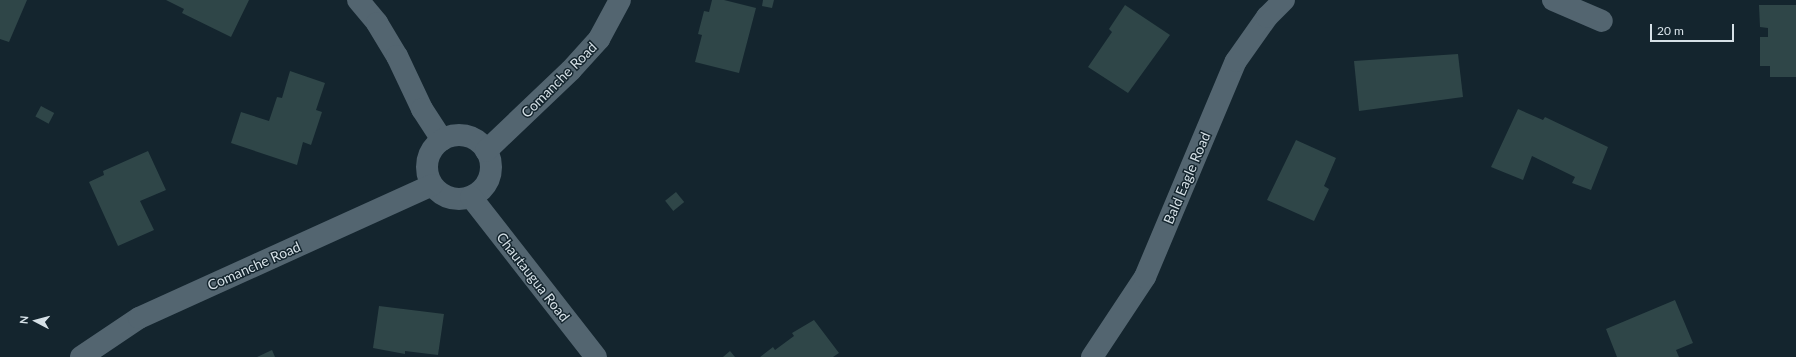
<!DOCTYPE html>
<html>
<head>
<meta charset="utf-8">
<style>
	body { margin:0 }
	#map { position:relative; width:1796px; height:357px; overflow:hidden; background:#14252e; font-family:Lato,sans-serif }
	div>[style] { position:absolute }
	.building>* { inset:0; background:#2f4648; transform-origin:0 0 }
	.minor>* { height:22px; margin:-11px; padding:0 11px; transform-origin:11px; border-radius:11px; background:#536570 }
	.minor>.ring { margin:-11px; padding:0; box-sizing:content-box; background:none; border:22px solid #536570; border-radius:50% }
	span { translate:-50% -50%; white-space:nowrap; text-align:center; line-height:1.15; -webkit-text-stroke:3px #14252e; paint-order:stroke }
	.street-label { font-size:14px; color:#d6e1e7 }
	.north { position:absolute; left:16px; top:301px; width:40px; height:40px; -webkit-text-stroke:3px #14252e; paint-order:stroke; rotate:276deg; font-size:11px; font-weight:700; line-height:16px; text-align:center; color:#d6e1e7 }
	.north::after { content:''; display:block; margin:auto; width:14px; height:18px; background:#d6e1e7; clip-path:polygon(50% 0,100% 100%,50% 72%,0 100%) }
	.scale { position:absolute; left:1650px; top:24px; width:84px; height:18px; box-sizing:border-box; border:2px solid #d6e1e7; border-top:0; padding-left:5px; font-size:12px; line-height:14px; white-space:nowrap; color:#d6e1e7; -webkit-text-stroke:3px #14252e; paint-order:stroke }
</style>
</head>
<body>
<div id="map">
	<div class="building">
		<i style="clip-path:polygon(0 0,27px 0,9px 42px,0 39px)"></i>
		<i style="clip-path:polygon(166px 0,249px 0,231px 37px,182px 13px,184px 9px)"></i>
		<i style="clip-path:polygon(712px 0,724px 0,756px 8px,739px 73px,695px 62px,702px 35px,698px 34px,704px 11px,709px 12px)"></i>
		<i style="clip-path:polygon(763px 0,774px 0,772px 8px,762px 6px)"></i>
		<i style="clip-path:polygon(1125px 5px,1170px 35px,1128px 93px,1088px 67px,1112px 32px,1109px 29px)"></i>
		<i style="clip-path:polygon(1759px 5px,1796px 5px,1796px 77px,1770px 77px,1770px 66px,1760px 66px,1760px 37px,1768px 37px,1768px 28px,1760px 27px)"></i>
		<i style="clip-path:polygon(1458px 54px,1463px 97px,1359px 111px,1354px 61px)"></i>
		<i style="clip-path:polygon(290px 71px,325px 83px,316px 110px,322px 112px,311px 145px,303px 142px,297px 165px,231px 143px,241px 112px,269px 121px,277px 97px,282px 98px)"></i>
		<i style="left:41px;top:106px;width:15px;height:12px;rotate:28deg"></i>
		<i style="clip-path:polygon(1518px 109px,1543px 120px,1545px 117px,1608px 147px,1591px 190px,1572px 183px,1575px 177px,1532px 156px,1523px 180px,1491px 167px)"></i>
		<i style="clip-path:polygon(1296px 140px,1336px 158px,1324px 186px,1329px 189px,1314px 221px,1267px 200px)"></i>
		<i style="clip-path:polygon(148px 151px,166px 190px,140px 201px,154px 230px,118px 246px,89px 182px,104px 175px,103px 171px)"></i>
		<i style="left:676px;top:192px;width:13px;height:14px;rotate:51deg"></i>
		<i style="clip-path:polygon(1675px 300px,1693px 343px,1676px 350px,1679px 357px,1617px 357px,1606px 329px)"></i>
		<i style="clip-path:polygon(379px 306px,444px 314px,438px 355px,405px 351px,405px 354px,373px 348px)"></i>
		<i style="clip-path:polygon(814px 320px,839px 353px,833px 357px,760px 357px,773px 347px,775px 350px,794px 336px,792px 333px)"></i>
		<i style="clip-path:polygon(272px 350px,275px 357px,257px 357px)"></i>
		<i style="clip-path:polygon(730px 351px,735px 357px,723px 357px)"></i>
	</div>
	<div class="minor">
		<i style="left:358px;top:0;width:30px;rotate:50deg"></i>
		<i style="left:377px;top:23px;width:39px;rotate:59deg"></i>
		<i style="left:397px;top:56px;width:59px;rotate:64.7deg"></i>
		<i style="left:422px;top:109px;width:37px;rotate:57deg"></i>
		<i style="left:1553px;top:0;width:53px;rotate:23.2deg"></i>
		<i class="ring" style="left:427px;top:135px;width:42px;height:42px"></i>
		<i style="left:486px;top:151px;width:117px;rotate:-43.6deg"></i>
		<i style="left:571px;top:70px;width:42px;rotate:-47.9deg"></i>
		<i style="left:599px;top:39px;width:44px;rotate:-61.7deg"></i>
		<i style="left:471px;top:197px;width:203px;rotate:52deg"></i>
		<i style="left:81px;top:357px;width:70px;rotate:-33.9deg"></i>
		<i style="left:139px;top:318px;width:322px;rotate:-24.4deg"></i>
		<i style="left:1092px;top:357px;width:96px;rotate:-56.5deg"></i>
		<i style="left:1145px;top:277px;width:234px;rotate:-67.2deg"></i>
		<i style="left:1236px;top:61px;width:54px;rotate:-54.8deg"></i>
		<i style="left:1267px;top:17px;width:24px;rotate:-45deg"></i>
	</div>
	<div class="street-label">
		<span style="left:559px;top:80px;rotate:-45deg">Comanche Road</span>
		<span style="left:1187px;top:178px;rotate:-67deg">Bald Eagle Road</span>
		<span style="left:254px;top:266px;rotate:-24deg">Comanche Road</span>
		<span style="left:533px;top:277px;rotate:52deg">Chautaugua Road</span>
	</div>
	<div class="north">N</div>
	<div class="scale">20 m</div>
</div>
</body>
</html>
